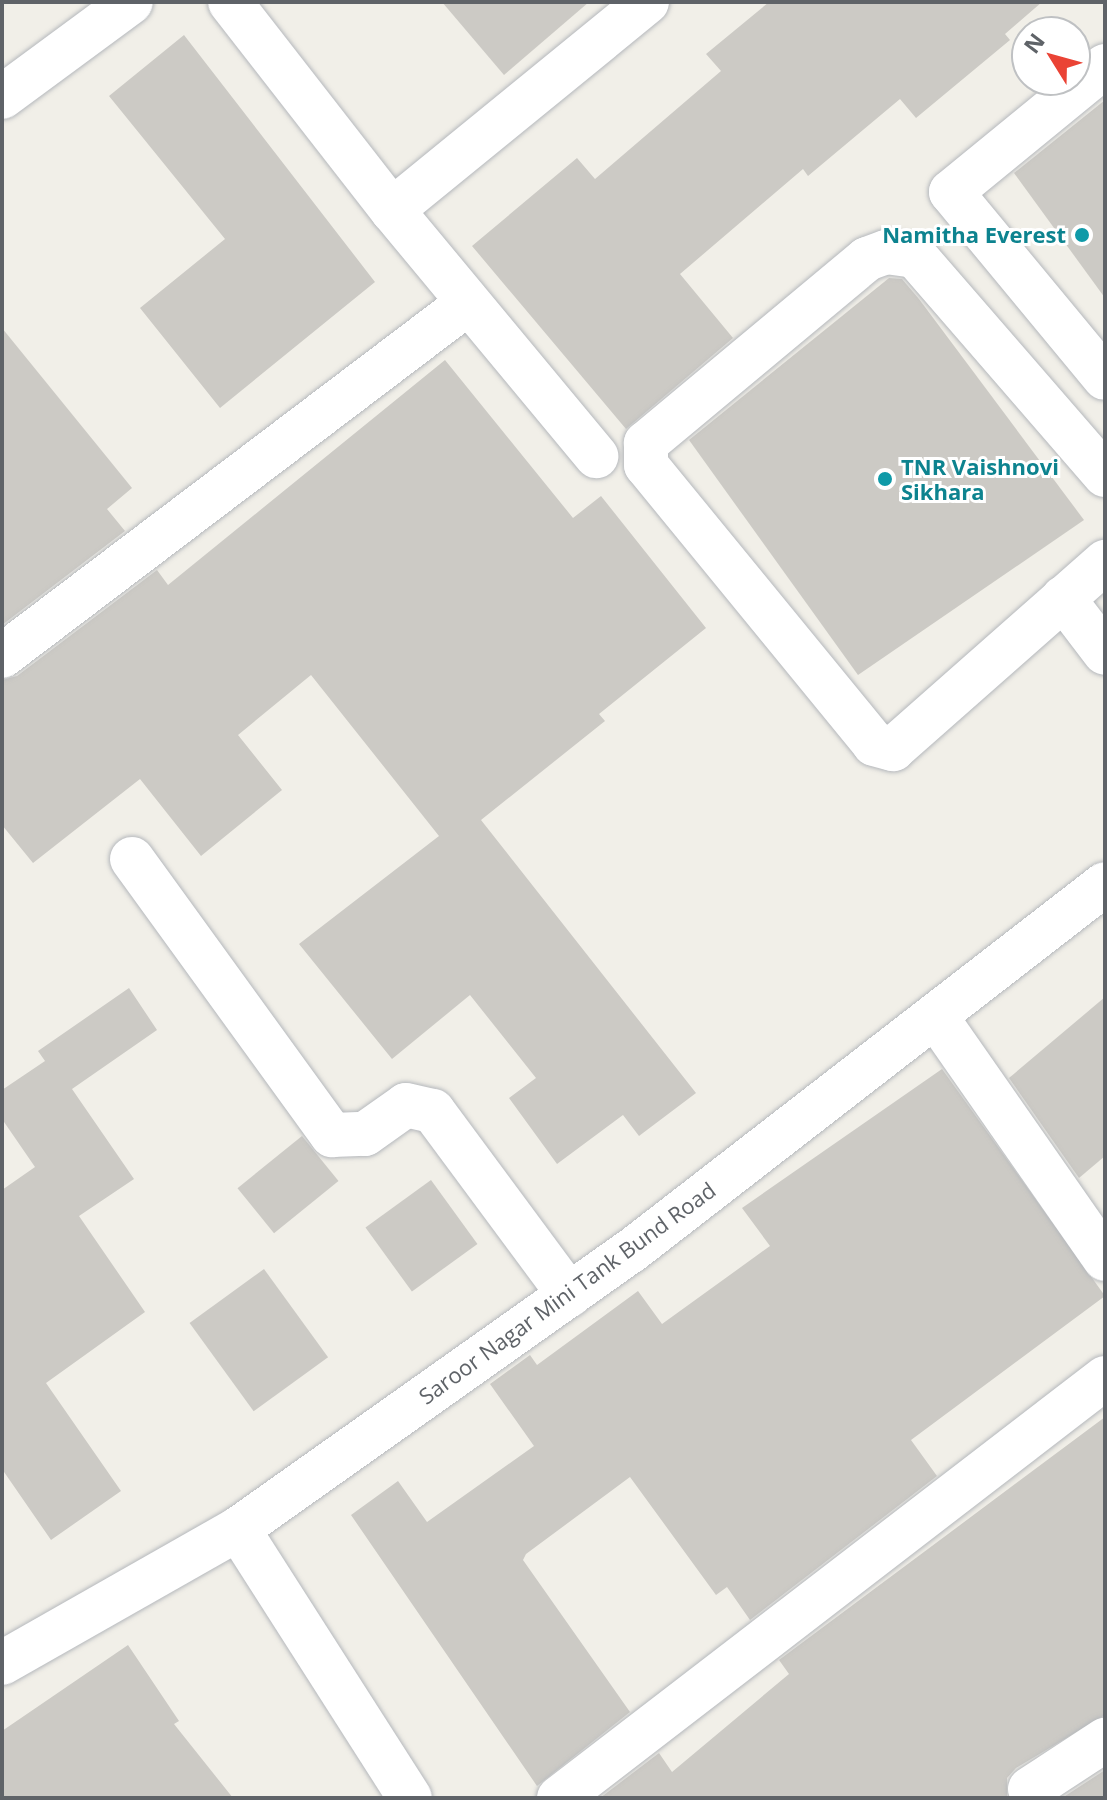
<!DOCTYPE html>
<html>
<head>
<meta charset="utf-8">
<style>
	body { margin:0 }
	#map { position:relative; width:1107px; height:1800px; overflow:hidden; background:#f1efe8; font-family:"Open Sans",sans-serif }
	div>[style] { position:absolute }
	.building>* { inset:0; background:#cccac5; transform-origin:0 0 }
	.roads { filter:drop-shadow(0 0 2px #b5b8bc) drop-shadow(0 0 2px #b5b8bc) }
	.minor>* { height:44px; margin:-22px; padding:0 22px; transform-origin:22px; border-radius:22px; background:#fff }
	.secondary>* { height:44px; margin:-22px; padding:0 22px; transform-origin:22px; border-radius:22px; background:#fff }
	.dots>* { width:22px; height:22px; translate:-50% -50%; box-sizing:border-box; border:4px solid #fff; border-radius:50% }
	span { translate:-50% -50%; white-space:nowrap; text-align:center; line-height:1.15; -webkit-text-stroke:6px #fff; paint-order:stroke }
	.culture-label { font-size:22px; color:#0d838f; font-weight:700 }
	.right { translate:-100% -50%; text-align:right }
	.left { translate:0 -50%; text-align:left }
	.street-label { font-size:22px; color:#5f6368 }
	.frame { position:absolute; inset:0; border:4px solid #5f6368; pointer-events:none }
	.north { position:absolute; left:1011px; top:16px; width:80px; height:80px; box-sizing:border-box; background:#fff; border:2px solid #bfc1c3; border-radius:50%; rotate:307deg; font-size:22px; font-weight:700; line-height:32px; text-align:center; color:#5f6368 }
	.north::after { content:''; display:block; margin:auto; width:28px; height:36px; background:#ea4335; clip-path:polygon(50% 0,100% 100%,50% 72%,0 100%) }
</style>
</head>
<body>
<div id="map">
	<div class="building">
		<i style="clip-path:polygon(442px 2px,589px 2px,504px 75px)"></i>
		<i style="clip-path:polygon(769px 2px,1042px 2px,1005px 34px,1010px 40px,916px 118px,900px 99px,808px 176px,803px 169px,680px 274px,733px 338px,626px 429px,472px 246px,577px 158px,595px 179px,721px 71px,706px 54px)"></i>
		<i style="clip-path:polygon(184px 35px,375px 282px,220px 408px,140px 308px,225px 239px,109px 96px)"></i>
		<i style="clip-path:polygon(1105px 100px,1105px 298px,1014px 173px)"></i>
		<i style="clip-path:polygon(889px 278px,902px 279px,919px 299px,1084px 520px,858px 675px,689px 440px)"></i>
		<i style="clip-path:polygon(2px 328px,132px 488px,107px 509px,125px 531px,2px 625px)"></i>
		<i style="clip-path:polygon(445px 360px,573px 518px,601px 496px,706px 628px,599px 714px,605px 721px,481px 820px,696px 1093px,639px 1136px,623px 1115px,557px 1164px,509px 1098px,536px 1078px,470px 995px,392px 1059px,299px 944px,439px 836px,311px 675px,238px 735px,282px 790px,201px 856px,140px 779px,33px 863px,2px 825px,2px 680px,17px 676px,157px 570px,168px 585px)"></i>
		<i style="clip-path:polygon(129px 988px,157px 1030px,72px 1089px,134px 1179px,79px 1216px,145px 1312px,46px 1383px,121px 1491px,51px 1540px,2px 1469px,2px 1190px,35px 1167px,2px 1119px,2px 1090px,45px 1061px,38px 1051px)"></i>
		<i style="clip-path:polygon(1105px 997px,1105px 1156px,1079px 1178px,1009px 1078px)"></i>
		<i style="clip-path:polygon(942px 1069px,1105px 1296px,911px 1440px,937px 1476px,750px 1620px,727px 1587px,716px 1595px,630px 1477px,526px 1554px,523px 1560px,630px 1712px,537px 1786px,351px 1515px,398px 1481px,427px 1522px,534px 1446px,490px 1384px,530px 1355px,537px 1365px,638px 1291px,662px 1324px,770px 1246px,742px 1208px)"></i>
		<i style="left:302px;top:1136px;width:58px;height:83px;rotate:51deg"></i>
		<i style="left:431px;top:1180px;width:79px;height:81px;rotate:54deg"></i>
		<i style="left:264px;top:1269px;width:109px;height:92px;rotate:54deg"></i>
		<i style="clip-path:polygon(1105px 1417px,1105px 1715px,1016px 1768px,1007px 1778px,1007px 1798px,600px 1798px,659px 1753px,672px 1772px,789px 1674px,779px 1660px)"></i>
		<i style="clip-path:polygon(128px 1645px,179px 1721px,174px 1724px,233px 1798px,2px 1798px,2px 1731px)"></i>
		<i style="clip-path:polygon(1105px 1770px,1105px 1798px,1062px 1798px)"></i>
	</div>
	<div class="roads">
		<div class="minor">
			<i style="left:230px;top:2px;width:264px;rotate:52.1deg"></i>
			<i style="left:392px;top:210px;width:320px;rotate:50.3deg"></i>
			<i style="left:1105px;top:66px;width:199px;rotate:140.7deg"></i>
			<i style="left:951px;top:192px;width:241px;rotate:50.4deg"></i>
			<i style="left:2px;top:97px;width:160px;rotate:-36.4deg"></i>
			<i style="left:392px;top:210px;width:329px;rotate:-39.2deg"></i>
			<i style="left:1105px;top:475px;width:290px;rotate:-130.9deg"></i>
			<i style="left:915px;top:256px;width:29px;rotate:-172deg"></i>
			<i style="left:886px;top:252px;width:20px;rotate:160deg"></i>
			<i style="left:867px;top:259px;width:288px;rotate:140.2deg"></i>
			<i style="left:646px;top:443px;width:22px;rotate:90deg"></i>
			<i style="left:646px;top:465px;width:360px;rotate:50.7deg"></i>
			<i style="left:874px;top:744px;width:20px;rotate:15deg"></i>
			<i style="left:893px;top:749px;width:283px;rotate:-41.4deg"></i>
			<i style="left:1063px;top:598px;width:69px;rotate:52.6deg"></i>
			<i style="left:2px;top:656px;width:585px;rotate:-37.14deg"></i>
			<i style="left:132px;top:859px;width:341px;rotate:54.1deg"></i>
			<i style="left:332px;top:1135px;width:33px;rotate:-2deg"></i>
			<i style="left:365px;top:1134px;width:50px;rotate:-35.3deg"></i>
			<i style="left:406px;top:1105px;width:28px;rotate:13deg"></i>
			<i style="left:433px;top:1111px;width:229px;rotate:53.5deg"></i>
			<i style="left:936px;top:1017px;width:295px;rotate:55.1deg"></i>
			<i style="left:238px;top:1529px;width:319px;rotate:57.4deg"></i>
			<i style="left:1030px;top:1789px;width:90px;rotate:-33.2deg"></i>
			<i style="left:559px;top:1798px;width:689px;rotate:-37.57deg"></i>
		</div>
		<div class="secondary">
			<i style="left:2px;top:1663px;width:271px;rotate:-29.6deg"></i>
			<i style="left:238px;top:1529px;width:481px;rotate:-35.3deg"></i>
			<i style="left:631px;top:1251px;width:599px;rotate:-37.75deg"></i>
		</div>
	</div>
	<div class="dots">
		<i style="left:1082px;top:235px;background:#0f9aa8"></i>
		<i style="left:885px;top:479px;background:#0f9aa8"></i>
	</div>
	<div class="culture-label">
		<span class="right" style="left:1066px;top:235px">Namitha Everest</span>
		<span class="left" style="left:901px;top:479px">TNR Vaishnovi<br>Sikhara</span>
	</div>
	<div class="street-label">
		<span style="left:567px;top:1293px;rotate:-36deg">Saroor Nagar Mini Tank Bund Road</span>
	</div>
	<div class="frame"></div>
	<div class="north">N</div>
</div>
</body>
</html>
